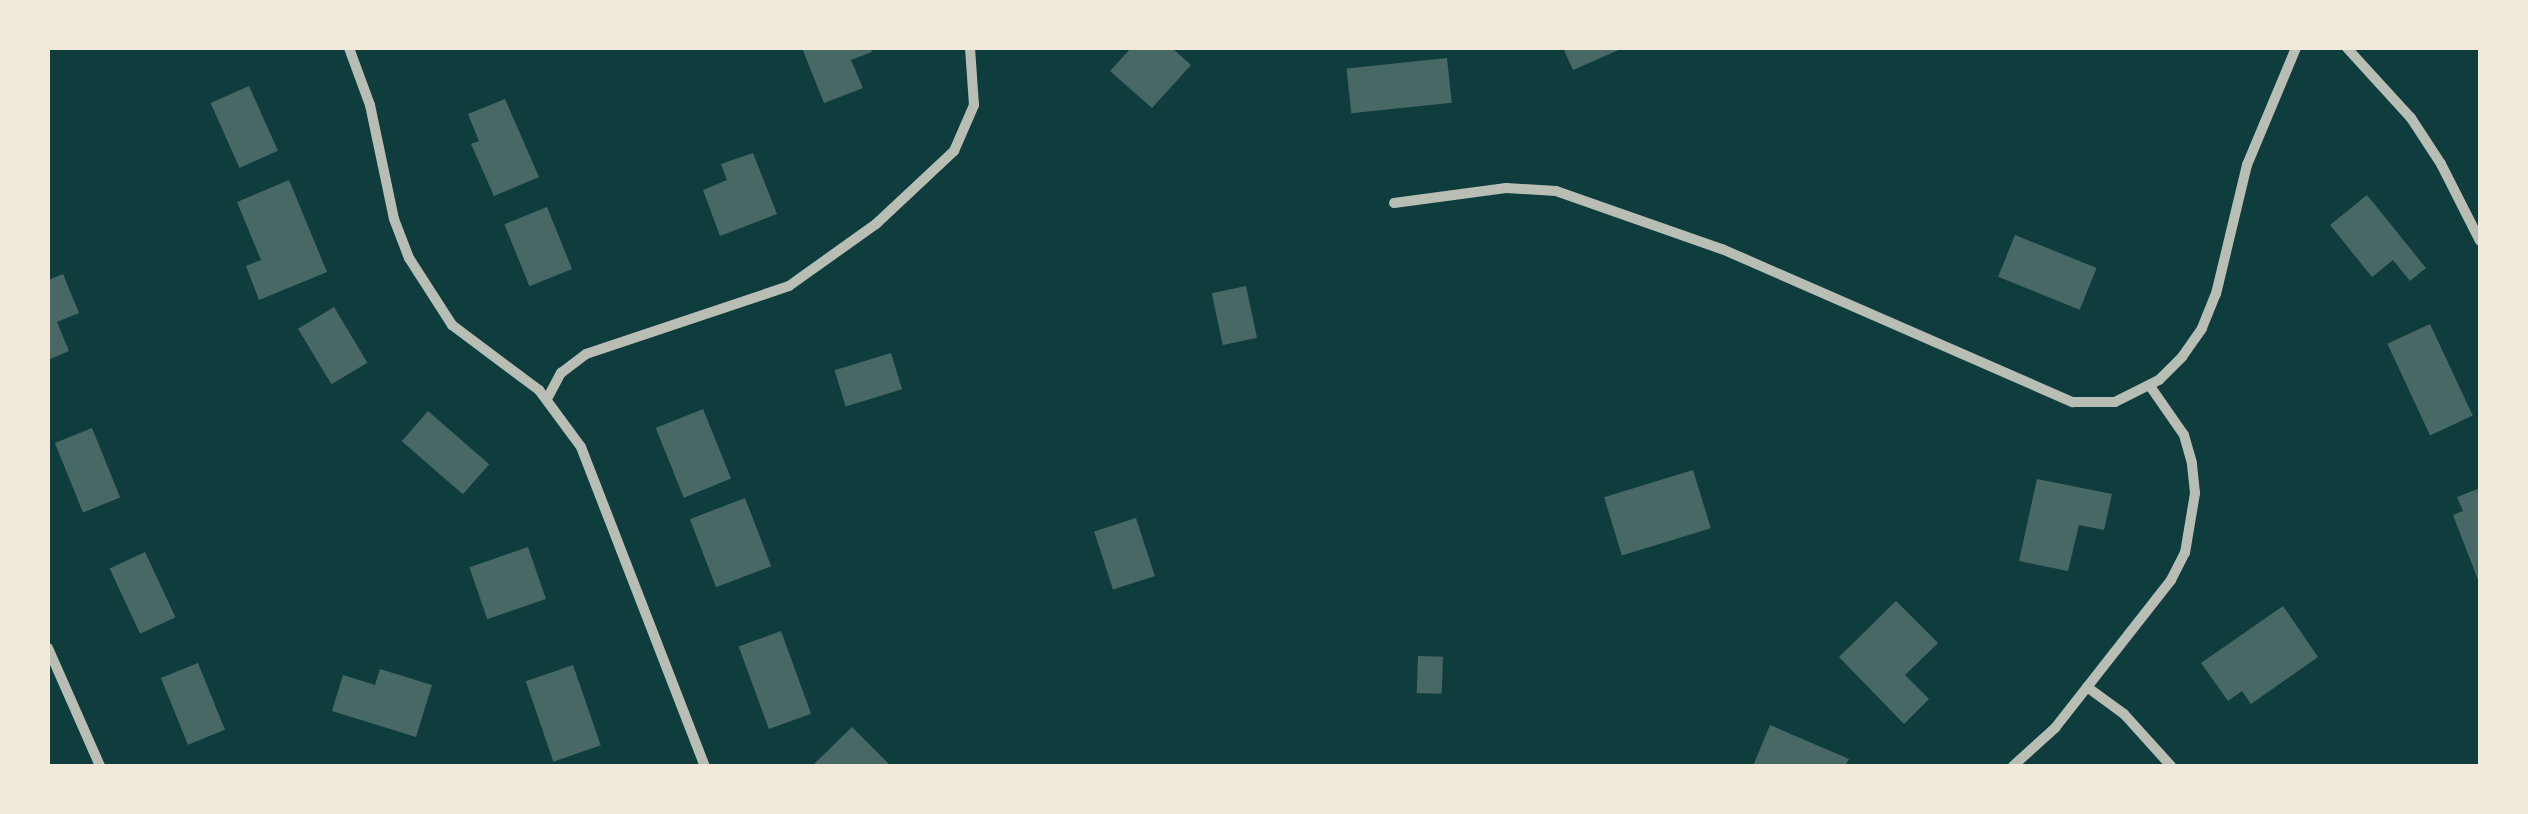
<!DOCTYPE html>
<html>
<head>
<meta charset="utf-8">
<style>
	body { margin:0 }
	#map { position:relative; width:2528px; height:814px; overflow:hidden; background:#0f3d3e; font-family:"Golos Text",sans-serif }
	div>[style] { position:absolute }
	.building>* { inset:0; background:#486865; transform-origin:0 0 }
	.minor>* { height:10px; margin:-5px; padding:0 5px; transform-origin:5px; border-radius:5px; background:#b8beb3 }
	span { translate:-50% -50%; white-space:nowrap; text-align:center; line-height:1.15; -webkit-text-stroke:9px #f1e9da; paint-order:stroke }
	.frame { position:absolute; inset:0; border:50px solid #f1e9da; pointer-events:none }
</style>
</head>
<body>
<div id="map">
	<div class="building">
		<i style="clip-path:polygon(802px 48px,870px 48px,872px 52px,851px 60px,863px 88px,824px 103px)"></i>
		<i style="clip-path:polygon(1131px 48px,1172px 48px,1191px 65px,1152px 108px,1110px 71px)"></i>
		<i style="clip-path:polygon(1563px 48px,1623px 48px,1573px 70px)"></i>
		<i style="left:1447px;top:58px;width:45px;height:101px;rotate:84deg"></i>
		<i style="left:249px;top:86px;width:71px;height:42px;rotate:66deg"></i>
		<i style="clip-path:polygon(505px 99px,539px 177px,494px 196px,471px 144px,479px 141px,468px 114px)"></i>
		<i style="clip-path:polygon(753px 153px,777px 214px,720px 236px,703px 190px,727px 180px,721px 164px)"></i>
		<i style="clip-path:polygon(289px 180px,327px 272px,259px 300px,246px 266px,261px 260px,237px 202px)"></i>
		<i style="clip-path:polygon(2367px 195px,2426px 268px,2410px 281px,2393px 260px,2372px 277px,2330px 225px)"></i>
		<i style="left:547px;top:207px;width:67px;height:46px;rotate:68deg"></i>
		<i style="left:2015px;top:235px;width:88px;height:45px;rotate:22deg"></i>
		<i style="clip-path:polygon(63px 274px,79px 313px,57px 322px,69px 351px,48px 360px,48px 280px)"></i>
		<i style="left:1246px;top:286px;width:53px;height:35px;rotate:78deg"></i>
		<i style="left:334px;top:307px;width:65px;height:42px;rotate:59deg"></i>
		<i style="left:2430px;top:324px;width:101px;height:47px;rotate:65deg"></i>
		<i style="left:891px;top:353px;width:38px;height:59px;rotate:73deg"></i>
		<i style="left:703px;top:409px;width:75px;height:51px;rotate:68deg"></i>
		<i style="left:428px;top:411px;width:81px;height:40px;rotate:41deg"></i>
		<i style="left:92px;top:428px;width:75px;height:40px;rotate:68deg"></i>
		<i style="left:1693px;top:470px;width:61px;height:93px;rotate:73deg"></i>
		<i style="clip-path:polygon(2037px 479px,2112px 494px,2104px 530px,2079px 525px,2068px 571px,2019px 561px)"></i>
		<i style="clip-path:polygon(2480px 488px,2480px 585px,2453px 515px,2463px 511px,2457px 497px)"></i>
		<i style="left:745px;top:498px;width:73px;height:59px;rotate:69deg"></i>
		<i style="left:1136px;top:518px;width:61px;height:44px;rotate:72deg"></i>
		<i style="left:528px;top:547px;width:55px;height:62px;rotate:71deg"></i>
		<i style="left:145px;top:552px;width:72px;height:39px;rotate:65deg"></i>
		<i style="clip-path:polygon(1896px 601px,1938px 643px,1905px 675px,1929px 699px,1904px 724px,1839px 657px)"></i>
		<i style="clip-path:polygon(2283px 606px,2318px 657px,2251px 704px,2242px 691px,2228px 701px,2201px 663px)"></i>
		<i style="left:781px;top:631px;width:88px;height:45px;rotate:70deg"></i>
		<i style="left:1418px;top:656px;width:25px;height:37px;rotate:2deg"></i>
		<i style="left:198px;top:663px;width:72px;height:40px;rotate:68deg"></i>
		<i style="left:573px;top:665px;width:85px;height:50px;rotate:71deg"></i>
		<i style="clip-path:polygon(380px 669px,432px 685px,416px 737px,332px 711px,343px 675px,375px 685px)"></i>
		<i style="clip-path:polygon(1770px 725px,1849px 759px,1845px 766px,1753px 766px)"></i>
		<i style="clip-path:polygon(852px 727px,891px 766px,812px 766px)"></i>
	</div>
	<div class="minor">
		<i style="left:349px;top:48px;width:61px;rotate:69.8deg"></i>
		<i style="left:370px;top:105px;width:116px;rotate:78.1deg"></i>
		<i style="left:394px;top:219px;width:42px;rotate:69deg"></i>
		<i style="left:409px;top:258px;width:80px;rotate:57.3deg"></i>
		<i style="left:452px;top:325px;width:109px;rotate:36.8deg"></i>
		<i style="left:539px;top:390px;width:71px;rotate:53.6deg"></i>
		<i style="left:581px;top:447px;width:342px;rotate:68.8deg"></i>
		<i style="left:2347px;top:48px;width:95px;rotate:47.6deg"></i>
		<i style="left:2411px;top:118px;width:55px;rotate:56.9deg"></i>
		<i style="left:2441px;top:164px;width:86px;rotate:63.1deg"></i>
		<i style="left:1394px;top:203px;width:113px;rotate:-7.6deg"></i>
		<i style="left:1506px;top:188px;width:50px;rotate:3.4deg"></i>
		<i style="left:1556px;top:191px;width:176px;rotate:19.3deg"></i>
		<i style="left:1722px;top:249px;width:383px;rotate:23.6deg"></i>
		<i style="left:2073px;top:402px;width:42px"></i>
		<i style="left:2115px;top:402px;width:49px;rotate:-26.6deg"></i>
		<i style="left:2159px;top:380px;width:33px;rotate:-45deg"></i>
		<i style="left:2182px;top:357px;width:35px;rotate:-55deg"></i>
		<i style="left:2202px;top:328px;width:37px;rotate:-68deg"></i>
		<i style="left:2216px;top:294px;width:133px;rotate:-76.5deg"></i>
		<i style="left:2247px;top:165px;width:127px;rotate:-67.3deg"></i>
		<i style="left:547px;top:399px;width:30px;rotate:-62deg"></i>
		<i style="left:561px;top:373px;width:31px;rotate:-37deg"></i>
		<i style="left:586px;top:354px;width:214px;rotate:-18.5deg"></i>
		<i style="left:789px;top:286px;width:107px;rotate:-35.5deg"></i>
		<i style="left:876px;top:224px;width:107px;rotate:-43.1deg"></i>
		<i style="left:954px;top:151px;width:50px;rotate:-66.5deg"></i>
		<i style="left:974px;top:105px;width:57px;rotate:-94deg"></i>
		<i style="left:48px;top:648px;width:129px;rotate:66.2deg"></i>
		<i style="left:2087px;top:687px;width:46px;rotate:36.1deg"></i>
		<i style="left:2124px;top:714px;width:70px;rotate:47.9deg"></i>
		<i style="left:2013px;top:766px;width:57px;rotate:-42.1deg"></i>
		<i style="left:2055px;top:728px;width:188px;rotate:-51.9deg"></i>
		<i style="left:2171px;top:580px;width:30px;rotate:-63deg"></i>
		<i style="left:2185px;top:553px;width:61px;rotate:-80.5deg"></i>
		<i style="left:2195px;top:493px;width:30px;rotate:-96deg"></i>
		<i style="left:2192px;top:463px;width:29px;rotate:-106deg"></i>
		<i style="left:2184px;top:435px;width:60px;rotate:-124.8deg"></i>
	</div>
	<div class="frame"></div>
</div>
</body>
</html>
